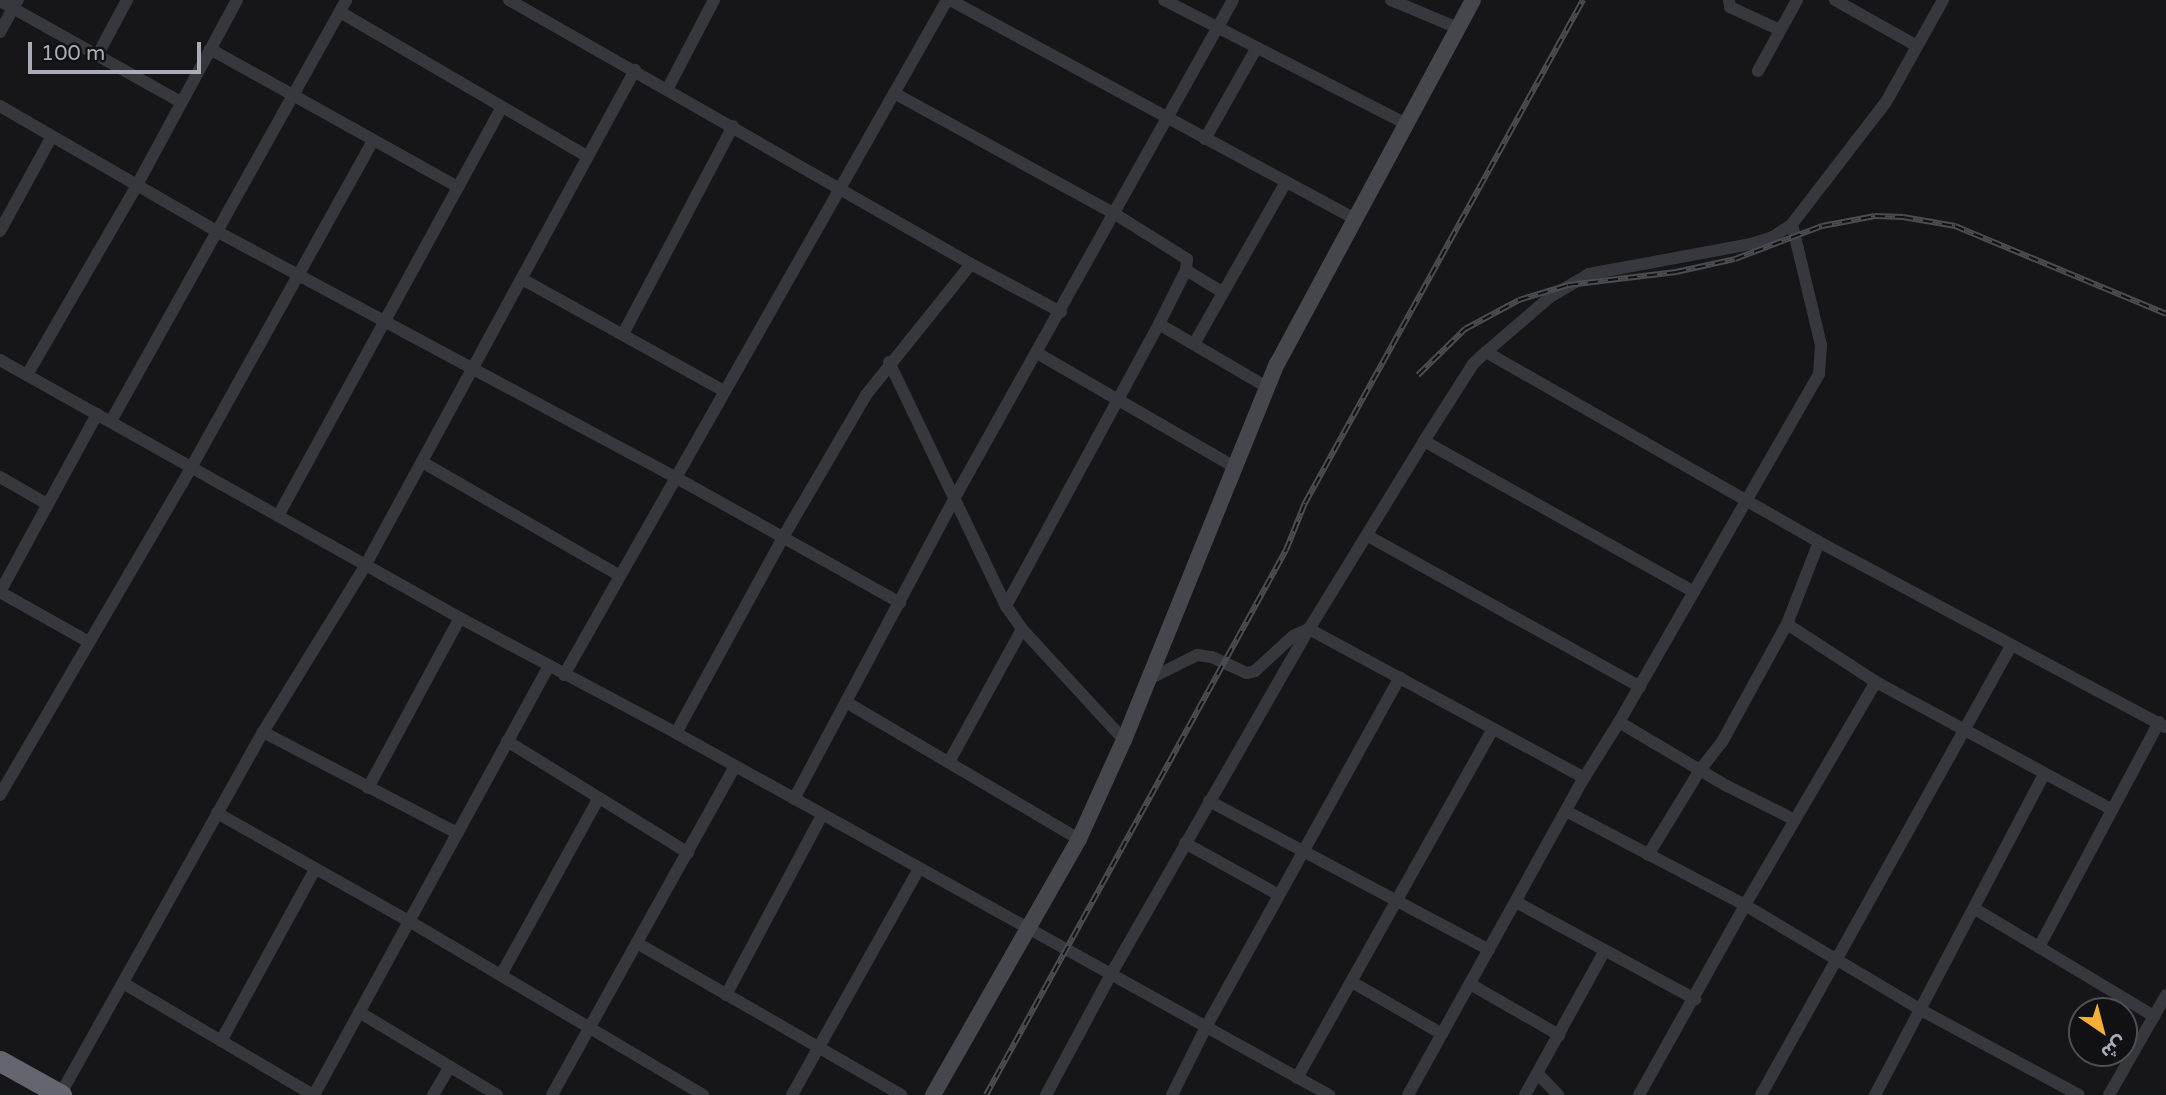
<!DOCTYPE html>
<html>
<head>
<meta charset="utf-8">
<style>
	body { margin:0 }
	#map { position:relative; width:2166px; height:1095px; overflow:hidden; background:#161618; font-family:"Varela Round","Noto Sans Arabic",sans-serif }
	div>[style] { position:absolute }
	.street>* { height:12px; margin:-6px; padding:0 6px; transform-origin:6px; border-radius:6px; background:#37383d }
	.secondary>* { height:16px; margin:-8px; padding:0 8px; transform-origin:8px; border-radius:8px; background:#45474d }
	.highway>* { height:21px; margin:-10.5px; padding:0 10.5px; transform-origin:10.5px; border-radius:10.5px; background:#63666e }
	.rail>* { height:6px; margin-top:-3px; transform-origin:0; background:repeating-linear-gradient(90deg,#111113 0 10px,#4a4c52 0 20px); box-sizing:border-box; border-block:2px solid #4a4c52 }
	span { translate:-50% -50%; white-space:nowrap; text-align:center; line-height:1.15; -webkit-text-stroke:5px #111113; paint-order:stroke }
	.north { position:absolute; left:2068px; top:997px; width:70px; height:70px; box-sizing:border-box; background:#111113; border:2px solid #4d4f55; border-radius:50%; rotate:145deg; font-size:19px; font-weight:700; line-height:28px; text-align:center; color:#a8adb8 }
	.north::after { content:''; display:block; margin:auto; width:24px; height:32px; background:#f2b134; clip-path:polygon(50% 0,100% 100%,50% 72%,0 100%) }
	.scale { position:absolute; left:28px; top:42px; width:173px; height:32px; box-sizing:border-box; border:4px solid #a8adb8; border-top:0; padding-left:9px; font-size:21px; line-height:24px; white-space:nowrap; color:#a8adb8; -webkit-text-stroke:5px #111113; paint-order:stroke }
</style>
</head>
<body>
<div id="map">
	<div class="street">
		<i style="left:509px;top:0;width:532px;rotate:29.74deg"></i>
		<i style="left:971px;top:264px;width:102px;rotate:28.1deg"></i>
		<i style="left:950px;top:0;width:459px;rotate:28.4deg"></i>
		<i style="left:1164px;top:0;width:272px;rotate:27.1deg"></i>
		<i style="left:1391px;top:0;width:73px;rotate:22.7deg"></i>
		<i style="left:1729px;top:0;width:7px;rotate:82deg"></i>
		<i style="left:1730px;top:7px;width:55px;rotate:24.7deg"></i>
		<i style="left:1835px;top:0;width:94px;rotate:29.3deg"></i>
		<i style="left:0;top:1px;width:207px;rotate:29.2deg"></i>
		<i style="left:340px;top:12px;width:285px;rotate:30.3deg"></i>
		<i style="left:0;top:32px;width:37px;rotate:-61deg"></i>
		<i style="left:210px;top:49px;width:284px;rotate:29.1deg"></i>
		<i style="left:97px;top:56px;width:64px;rotate:-61.8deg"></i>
		<i style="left:1758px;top:71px;width:81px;rotate:-61.2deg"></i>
		<i style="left:668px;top:88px;width:99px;rotate:-62.4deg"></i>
		<i style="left:894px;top:93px;width:252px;rotate:28.7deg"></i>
		<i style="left:1115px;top:214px;width:85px;rotate:32deg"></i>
		<i style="left:1187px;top:259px;width:11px;rotate:95deg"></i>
		<i style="left:1186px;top:270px;width:60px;rotate:116.6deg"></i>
		<i style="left:1159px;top:324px;width:321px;rotate:118.5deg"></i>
		<i style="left:0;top:106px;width:252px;rotate:30deg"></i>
		<i style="left:218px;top:232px;width:519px;rotate:28.2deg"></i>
		<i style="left:675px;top:477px;width:258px;rotate:29.2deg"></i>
		<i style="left:1205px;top:139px;width:103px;rotate:-60.5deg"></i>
		<i style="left:0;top:231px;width:108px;rotate:-61.3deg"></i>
		<i style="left:1186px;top:270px;width:42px;rotate:31.4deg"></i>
		<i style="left:522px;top:279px;width:231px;rotate:29deg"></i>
		<i style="left:1159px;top:324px;width:125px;rotate:30.3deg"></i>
		<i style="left:623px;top:334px;width:235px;rotate:-62.1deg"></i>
		<i style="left:1194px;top:344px;width:186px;rotate:-60.4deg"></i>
		<i style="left:1486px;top:352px;width:84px;rotate:-40.7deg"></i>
		<i style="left:1550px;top:297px;width:45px;rotate:-30.5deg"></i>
		<i style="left:1589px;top:274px;width:165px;rotate:-10.5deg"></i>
		<i style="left:1751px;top:244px;width:23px;rotate:-18deg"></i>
		<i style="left:1773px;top:237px;width:23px;rotate:-34deg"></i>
		<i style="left:1792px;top:224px;width:154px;rotate:-52.4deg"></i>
		<i style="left:1886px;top:102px;width:117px;rotate:-60.8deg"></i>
		<i style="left:1037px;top:353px;width:226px;rotate:30deg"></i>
		<i style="left:0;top:360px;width:527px;rotate:29.29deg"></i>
		<i style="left:460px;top:618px;width:245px;rotate:28deg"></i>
		<i style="left:676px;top:733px;width:747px;rotate:29deg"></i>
		<i style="left:889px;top:362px;width:271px;rotate:64.4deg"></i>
		<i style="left:1006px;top:606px;width:28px;rotate:55deg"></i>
		<i style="left:1022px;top:629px;width:151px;rotate:47.4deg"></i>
		<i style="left:27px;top:375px;width:220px;rotate:-59.9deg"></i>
		<i style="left:137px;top:185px;width:210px;rotate:-61.6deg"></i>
		<i style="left:111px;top:421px;width:482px;rotate:-60.8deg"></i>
		<i style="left:1424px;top:441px;width:309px;rotate:29.2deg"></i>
		<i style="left:422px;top:462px;width:228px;rotate:29.9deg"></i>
		<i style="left:0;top:477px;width:54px;rotate:29.9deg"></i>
		<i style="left:278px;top:516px;width:465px;rotate:-61.3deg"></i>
		<i style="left:1368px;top:536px;width:311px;rotate:29deg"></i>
		<i style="left:0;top:592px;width:203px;rotate:-61.4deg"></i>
		<i style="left:0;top:592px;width:102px;rotate:29.3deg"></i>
		<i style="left:1787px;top:624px;width:106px;rotate:33.1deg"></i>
		<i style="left:1876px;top:682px;width:267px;rotate:28.4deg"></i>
		<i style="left:564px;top:675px;width:776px;rotate:-60.43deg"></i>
		<i style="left:1149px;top:679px;width:54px;rotate:-26.6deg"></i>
		<i style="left:1197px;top:655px;width:15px;rotate:8deg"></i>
		<i style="left:1212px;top:657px;width:38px;rotate:25deg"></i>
		<i style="left:1247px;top:673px;width:8px;rotate:-14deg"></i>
		<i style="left:1255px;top:671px;width:52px;rotate:-42.6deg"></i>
		<i style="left:1293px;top:636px;width:17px;rotate:-24deg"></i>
		<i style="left:1309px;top:629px;width:313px;rotate:28.4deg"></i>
		<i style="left:846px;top:702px;width:270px;rotate:30.5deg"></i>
		<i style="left:1619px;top:722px;width:126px;rotate:30.7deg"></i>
		<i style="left:1727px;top:786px;width:76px;rotate:26.6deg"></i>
		<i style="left:263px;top:732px;width:219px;rotate:27.5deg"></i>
		<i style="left:676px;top:733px;width:221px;rotate:-61.3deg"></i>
		<i style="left:782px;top:539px;width:167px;rotate:-59.7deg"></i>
		<i style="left:866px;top:395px;width:168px;rotate:-51.3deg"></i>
		<i style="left:507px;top:741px;width:213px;rotate:31.7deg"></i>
		<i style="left:949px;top:762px;width:152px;rotate:-61.2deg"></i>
		<i style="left:368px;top:788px;width:193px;rotate:-61.6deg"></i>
		<i style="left:0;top:795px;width:381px;rotate:-59.7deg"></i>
		<i style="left:192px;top:466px;width:372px;rotate:-60.9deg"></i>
		<i style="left:794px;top:799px;width:342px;rotate:-61.9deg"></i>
		<i style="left:955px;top:497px;width:569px;rotate:-60.78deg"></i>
		<i style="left:1209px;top:801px;width:317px;rotate:28deg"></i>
		<i style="left:1566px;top:811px;width:202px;rotate:27.7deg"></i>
		<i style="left:1745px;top:905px;width:205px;rotate:30.8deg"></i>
		<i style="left:1921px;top:1010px;width:179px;rotate:28.3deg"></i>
		<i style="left:217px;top:813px;width:220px;rotate:29.4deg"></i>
		<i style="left:409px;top:921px;width:342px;rotate:30.6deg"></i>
		<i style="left:1185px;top:843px;width:107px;rotate:29deg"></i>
		<i style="left:1648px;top:855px;width:100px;rotate:-58.5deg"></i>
		<i style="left:1700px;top:770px;width:36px;rotate:-52deg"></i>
		<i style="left:1722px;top:742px;width:135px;rotate:-61.2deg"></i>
		<i style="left:1787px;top:624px;width:88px;rotate:-68.7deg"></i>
		<i style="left:1516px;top:902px;width:204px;rotate:28.5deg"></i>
		<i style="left:1975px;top:909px;width:209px;rotate:30.9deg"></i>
		<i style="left:637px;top:943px;width:305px;rotate:29.9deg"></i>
		<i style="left:2039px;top:947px;width:255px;rotate:-61.9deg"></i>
		<i style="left:501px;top:975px;width:201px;rotate:-61.1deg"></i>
		<i style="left:1352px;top:982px;width:104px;rotate:30deg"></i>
		<i style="left:123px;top:983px;width:221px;rotate:30.5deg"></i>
		<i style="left:1470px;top:984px;width:103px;rotate:29.8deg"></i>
		<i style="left:726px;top:995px;width:204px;rotate:-61.9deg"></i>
		<i style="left:359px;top:1012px;width:161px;rotate:31deg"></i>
		<i style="left:221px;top:1041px;width:196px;rotate:-61.3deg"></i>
		<i style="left:1538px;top:1074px;width:29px;rotate:46deg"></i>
		<i style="left:1297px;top:1078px;width:399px;rotate:-60.7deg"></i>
		<i style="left:60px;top:1095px;width:416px;rotate:-60.8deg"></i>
		<i style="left:263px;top:732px;width:195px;rotate:-58.4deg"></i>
		<i style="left:365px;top:566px;width:565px;rotate:-61.44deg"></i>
		<i style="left:314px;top:1095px;width:490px;rotate:-61.3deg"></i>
		<i style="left:433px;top:1095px;width:33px;rotate:-59deg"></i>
		<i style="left:552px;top:1095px;width:374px;rotate:-60.9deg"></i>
		<i style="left:792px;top:1095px;width:259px;rotate:-60.7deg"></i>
		<i style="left:1046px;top:1095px;width:135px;rotate:-61.7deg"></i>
		<i style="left:1110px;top:976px;width:400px;rotate:-60.2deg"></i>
		<i style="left:1309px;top:629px;width:220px;rotate:-58.5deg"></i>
		<i style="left:1424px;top:441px;width:91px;rotate:-57.5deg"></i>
		<i style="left:1473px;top:364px;width:18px;rotate:-43deg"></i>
		<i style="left:1486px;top:352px;width:383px;rotate:29.7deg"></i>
		<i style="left:1819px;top:542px;width:393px;rotate:28.1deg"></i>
		<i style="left:1172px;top:1095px;width:76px;rotate:-63.4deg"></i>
		<i style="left:1206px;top:1027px;width:400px;rotate:-61deg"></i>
		<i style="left:1408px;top:1095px;width:363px;rotate:-61deg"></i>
		<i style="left:1584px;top:778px;width:66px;rotate:-58deg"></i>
		<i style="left:1619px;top:722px;width:401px;rotate:-60.1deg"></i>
		<i style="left:1819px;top:374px;width:29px;rotate:-86deg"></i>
		<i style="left:1821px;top:345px;width:124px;rotate:-103.5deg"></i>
		<i style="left:1525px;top:1095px;width:163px;rotate:-61.1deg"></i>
		<i style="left:1639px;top:1095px;width:218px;rotate:-60.8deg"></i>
		<i style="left:1745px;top:905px;width:259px;rotate:-59.6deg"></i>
		<i style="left:1761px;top:1095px;width:514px;rotate:-60.89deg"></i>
		<i style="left:1875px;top:1095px;width:362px;rotate:-62.2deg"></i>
		<i style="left:2109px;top:1095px;width:115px;rotate:-60.3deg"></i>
	</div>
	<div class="secondary">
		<i style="left:933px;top:1095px;width:295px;rotate:-60.3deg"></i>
		<i style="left:1079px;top:839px;width:109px;rotate:-65.6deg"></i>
		<i style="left:1124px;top:740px;width:406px;rotate:-67.9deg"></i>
		<i style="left:1277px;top:364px;width:413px;rotate:-61.7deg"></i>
	</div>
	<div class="highway">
		<i style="left:0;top:1061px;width:70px;rotate:29.1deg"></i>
	</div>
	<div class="rail">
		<i style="left:1418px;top:375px;width:66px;rotate:-44.4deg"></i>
		<i style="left:1465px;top:329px;width:61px;rotate:-28.2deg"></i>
		<i style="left:1519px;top:300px;width:51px;rotate:-17deg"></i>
		<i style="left:1568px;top:285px;width:109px;rotate:-6.9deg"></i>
		<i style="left:1676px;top:272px;width:60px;rotate:-12.4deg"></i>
		<i style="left:1735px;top:259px;width:93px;rotate:-20.8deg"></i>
		<i style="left:1822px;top:226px;width:54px;rotate:-10.7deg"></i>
		<i style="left:1875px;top:216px;width:28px;rotate:2deg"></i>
		<i style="left:1903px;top:217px;width:53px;rotate:9.8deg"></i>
		<i style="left:1955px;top:226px;width:229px;rotate:22.6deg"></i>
		<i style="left:986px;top:1095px;width:622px;rotate:-61.17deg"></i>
		<i style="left:1286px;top:550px;width:51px;rotate:-68deg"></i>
		<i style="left:1305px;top:503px;width:575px;rotate:-61.07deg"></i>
	</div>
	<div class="north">ش</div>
	<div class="scale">100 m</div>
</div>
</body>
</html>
